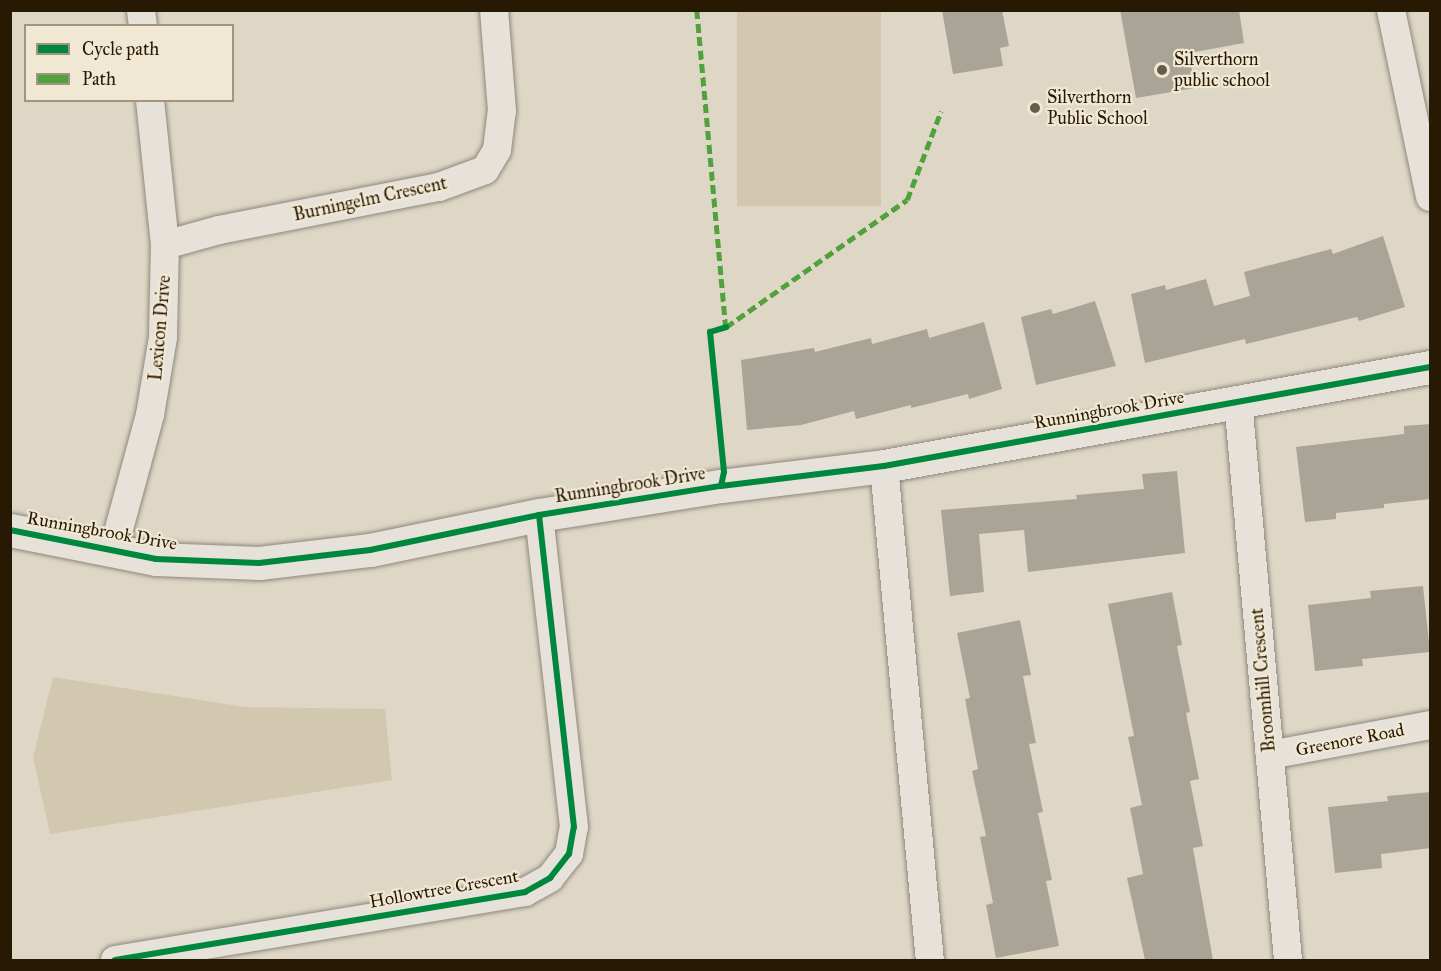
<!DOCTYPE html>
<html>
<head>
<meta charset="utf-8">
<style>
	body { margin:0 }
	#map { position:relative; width:1441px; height:971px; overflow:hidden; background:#ded7c6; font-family:"IM FELL Great Primer",serif }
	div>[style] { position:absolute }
	.green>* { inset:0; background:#d2c7af; transform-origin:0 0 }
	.building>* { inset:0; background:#aaa497 }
	.roads { filter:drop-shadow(0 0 2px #8e887c) drop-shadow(0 0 2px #8e887c) }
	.minor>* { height:28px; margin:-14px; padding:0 14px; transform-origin:14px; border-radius:14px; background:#e6e2da }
	.tertiary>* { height:33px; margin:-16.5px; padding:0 16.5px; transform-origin:16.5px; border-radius:16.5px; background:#e6e2da }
	.quiet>* { height:4.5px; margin-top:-2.25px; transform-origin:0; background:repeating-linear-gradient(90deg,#51a13d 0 9px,transparent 0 13.5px) }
	.cycleway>* { height:6px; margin:-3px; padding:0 3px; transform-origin:3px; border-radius:3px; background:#00873e }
	.dots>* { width:16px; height:16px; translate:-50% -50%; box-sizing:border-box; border:3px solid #f1e8d3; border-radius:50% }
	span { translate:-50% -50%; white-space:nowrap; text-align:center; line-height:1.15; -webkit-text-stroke:4.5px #f1e8d3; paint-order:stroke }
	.poi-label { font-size:18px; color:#281905 }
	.left { translate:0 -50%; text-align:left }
	.street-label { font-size:18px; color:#281905 }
	.frame { position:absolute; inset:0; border:12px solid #281905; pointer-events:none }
	.legend { position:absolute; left:24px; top:24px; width:210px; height:78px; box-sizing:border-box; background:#f1e8d3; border:2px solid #a19581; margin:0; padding:8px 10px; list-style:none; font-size:18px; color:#281905 }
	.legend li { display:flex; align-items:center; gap:12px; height:30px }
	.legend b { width:30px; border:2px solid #a19581 }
</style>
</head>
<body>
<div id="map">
	<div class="green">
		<i style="left:737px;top:11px;width:144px;height:195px"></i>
		<i style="clip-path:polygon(53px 677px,245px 707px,385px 709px,392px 780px,50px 834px,33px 757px)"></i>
	</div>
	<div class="building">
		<i style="clip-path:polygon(942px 10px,1002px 10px,1009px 46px,1000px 48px,1003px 66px,953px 74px)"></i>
		<i style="clip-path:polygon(1120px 10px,1239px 10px,1244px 43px,1189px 53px,1195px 88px,1136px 98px)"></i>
		<i style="clip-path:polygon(1383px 236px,1405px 307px,1359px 321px,1357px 317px,1246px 344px,1245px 339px,1145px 363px,1131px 294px,1165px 285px,1166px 290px,1206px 279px,1214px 306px,1250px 296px,1244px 272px,1331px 249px,1333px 254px)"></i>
		<i style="clip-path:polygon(1095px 301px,1116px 366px,1036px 385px,1021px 317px,1051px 309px,1053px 314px)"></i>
		<i style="clip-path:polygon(984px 322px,1002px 389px,969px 399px,968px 394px,911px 408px,911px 405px,856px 419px,854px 411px,801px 425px,747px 430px,741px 360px,814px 348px,815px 352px,871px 338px,872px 344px,927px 329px,929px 338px)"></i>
		<i style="clip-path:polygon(1431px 424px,1431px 499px,1384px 504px,1384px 508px,1336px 513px,1336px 519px,1305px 522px,1296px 447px,1404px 434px,1404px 426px)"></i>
		<i style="clip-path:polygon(1177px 471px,1185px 553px,1028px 572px,1024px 530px,979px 534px,984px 592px,950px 596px,941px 510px,1077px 499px,1076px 495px,1144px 489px,1142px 474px)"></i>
		<i style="clip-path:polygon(1423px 586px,1430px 652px,1362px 659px,1363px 666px,1315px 671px,1308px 605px,1371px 598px,1370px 591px)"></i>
		<i style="clip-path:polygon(1172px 592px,1182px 645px,1177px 646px,1190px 712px,1186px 713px,1199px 779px,1190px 781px,1203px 846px,1193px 848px,1213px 960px,1145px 960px,1127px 878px,1143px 874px,1130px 808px,1142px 805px,1128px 737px,1134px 736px,1108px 604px)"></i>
		<i style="clip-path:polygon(1020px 620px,1031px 675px,1023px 676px,1036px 743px,1029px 744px,1043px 812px,1038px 813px,1052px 880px,1046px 881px,1059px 946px,996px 958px,986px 905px,993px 903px,980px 837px,986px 836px,972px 771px,978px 769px,965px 699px,970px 698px,957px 633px)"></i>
		<i style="clip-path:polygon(1431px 792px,1431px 848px,1381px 854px,1382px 868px,1335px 873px,1328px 807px,1388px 801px,1387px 796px)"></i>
	</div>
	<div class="roads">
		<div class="minor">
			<i style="left:141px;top:10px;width:16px;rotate:83deg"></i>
			<i style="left:1391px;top:10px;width:191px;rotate:78.2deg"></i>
			<i style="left:165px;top:245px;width:56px;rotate:-15.5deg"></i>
			<i style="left:219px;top:230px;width:224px;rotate:-11.1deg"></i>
			<i style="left:439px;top:187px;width:49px;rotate:-20.3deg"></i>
			<i style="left:485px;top:170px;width:23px;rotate:-59deg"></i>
			<i style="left:497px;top:150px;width:39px;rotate:-83deg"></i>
			<i style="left:502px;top:111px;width:101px;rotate:-94.5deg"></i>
			<i style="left:1238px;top:400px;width:562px;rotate:84.9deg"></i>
			<i style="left:884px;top:466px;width:496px;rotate:84.7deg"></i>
			<i style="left:113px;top:551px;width:141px;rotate:-74.8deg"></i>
			<i style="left:150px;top:415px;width:79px;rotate:-80.5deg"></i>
			<i style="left:163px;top:337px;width:92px;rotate:-88.8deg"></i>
			<i style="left:165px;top:245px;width:146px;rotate:-95.9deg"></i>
			<i style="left:1270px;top:755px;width:163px;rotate:-10.6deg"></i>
			<i style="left:115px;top:960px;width:416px;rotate:-9.4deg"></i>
			<i style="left:525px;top:892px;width:29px;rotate:-29deg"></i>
			<i style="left:550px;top:878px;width:31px;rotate:-52deg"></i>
			<i style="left:569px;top:854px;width:27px;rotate:-80deg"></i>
			<i style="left:574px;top:827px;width:314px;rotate:-96.4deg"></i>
		</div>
		<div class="tertiary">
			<i style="left:10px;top:530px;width:149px;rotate:11.2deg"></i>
			<i style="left:156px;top:559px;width:103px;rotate:2.2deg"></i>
			<i style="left:259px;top:563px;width:112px;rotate:-6.7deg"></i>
			<i style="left:370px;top:550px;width:173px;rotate:-11.7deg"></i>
			<i style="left:539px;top:515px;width:184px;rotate:-9.1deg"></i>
			<i style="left:721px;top:486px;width:164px;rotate:-7deg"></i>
			<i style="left:884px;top:466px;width:555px;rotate:-10.28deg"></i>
		</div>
	</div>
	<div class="quiet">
		<i style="left:697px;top:10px;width:318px;rotate:84.8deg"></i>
		<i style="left:726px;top:327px;width:221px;rotate:-35.1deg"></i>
		<i style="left:907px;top:200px;width:95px;rotate:-69.1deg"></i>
	</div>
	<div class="cycleway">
		<i style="left:721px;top:486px;width:14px;rotate:-78deg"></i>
		<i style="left:724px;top:472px;width:141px;rotate:-95.7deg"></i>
		<i style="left:710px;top:332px;width:17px;rotate:-17deg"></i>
		<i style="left:10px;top:530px;width:149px;rotate:11.2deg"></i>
		<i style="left:156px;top:559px;width:103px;rotate:2.2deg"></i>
		<i style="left:259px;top:563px;width:112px;rotate:-6.7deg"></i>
		<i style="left:370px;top:550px;width:173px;rotate:-11.7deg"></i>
		<i style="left:539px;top:515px;width:184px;rotate:-9.1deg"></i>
		<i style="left:721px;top:486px;width:164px;rotate:-7deg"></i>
		<i style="left:884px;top:466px;width:555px;rotate:-10.28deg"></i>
		<i style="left:115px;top:960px;width:416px;rotate:-9.4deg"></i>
		<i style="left:525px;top:892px;width:29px;rotate:-29deg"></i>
		<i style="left:550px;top:878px;width:31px;rotate:-52deg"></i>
		<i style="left:569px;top:854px;width:27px;rotate:-80deg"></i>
		<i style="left:574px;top:827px;width:314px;rotate:-96.4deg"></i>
	</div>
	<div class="dots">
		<i style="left:1162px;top:70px;background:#685c49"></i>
		<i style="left:1035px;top:108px;background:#685c49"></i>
	</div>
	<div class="poi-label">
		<span class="left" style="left:1174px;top:70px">Silverthorn<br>public school</span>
		<span class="left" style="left:1047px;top:108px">Silverthorn<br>Public School</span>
	</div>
	<div class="street-label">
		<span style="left:370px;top:199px;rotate:-12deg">Burningelm Crescent</span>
		<span style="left:160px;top:328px;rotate:-85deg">Lexicon Drive</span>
		<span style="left:1109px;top:410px;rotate:-10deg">Runningbrook Drive</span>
		<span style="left:630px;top:485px;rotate:-9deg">Runningbrook Drive</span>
		<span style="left:102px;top:531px;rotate:10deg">Runningbrook Drive</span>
		<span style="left:1263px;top:680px;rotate:-95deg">Broomhill Crescent</span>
		<span style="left:1350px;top:740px;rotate:-11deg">Greenore Road</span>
		<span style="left:444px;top:889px;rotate:-10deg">Hollowtree Crescent</span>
	</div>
	<div class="frame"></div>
	<ul class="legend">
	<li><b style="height:8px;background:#00873e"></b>Cycle path</li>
	<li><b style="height:8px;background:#51a13d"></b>Path</li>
	</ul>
</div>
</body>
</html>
